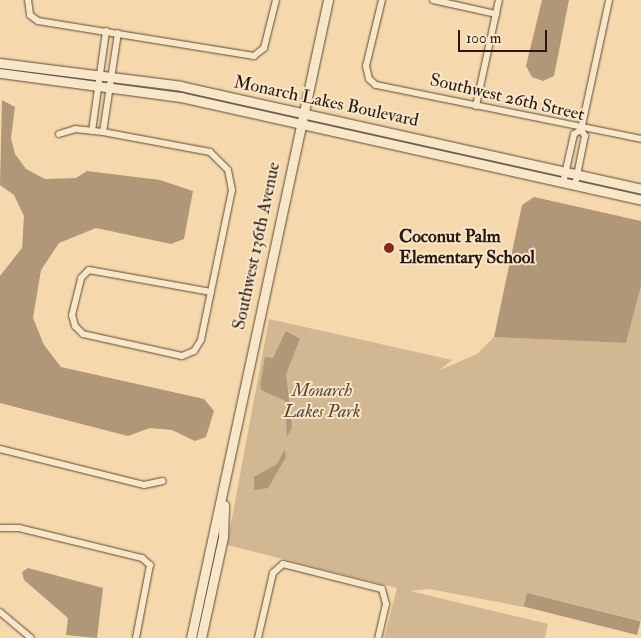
<!DOCTYPE html>
<html>
<head>
<meta charset="utf-8">
<style>
	body { margin:0 }
	#map { position:relative; width:641px; height:638px; overflow:hidden; background:#f5d9ac; font-family:"IM FELL Double Pica",serif }
	div>[style] { position:absolute }
	.green>* { inset:0; background:#d2b892 }
	.water>* { inset:0; background:#af9777; transform-origin:0 0 }
	.roads { filter:drop-shadow(0 0 1px #5a4838) drop-shadow(0 0 1px #5a4838) }
	.street>* { height:6px; margin:-3px; padding:0 3px; transform-origin:3px; border-radius:3px; background:#f8e6c9 }
	.secondary>* { height:9px; margin:-4.5px; padding:0 4.5px; transform-origin:4.5px; border-radius:4.5px; background:#f8e6c9 }
	.dots>* { width:14px; height:14px; translate:-50% -50%; box-sizing:border-box; border:2px solid #f8e6c9; border-radius:50% }
	span { translate:-50% -50%; white-space:nowrap; text-align:center; line-height:1.15; -webkit-text-stroke:4px #f8e6c9; paint-order:stroke }
	.street-label { font-size:18px; color:#271811 }
	.poi-label { font-size:18px; color:#271811; font-weight:700 }
	.left { translate:0 -50%; text-align:left }
	.park-label { font-size:18px; color:#5a4838; font-style:italic }
	.scale { position:absolute; left:458px; top:30px; width:89px; height:22px; box-sizing:border-box; border:2px solid #271811; border-top:0; padding-left:6px; font-size:15px; line-height:18px; white-space:nowrap; color:#271811; -webkit-text-stroke:4px #f8e6c9; paint-order:stroke }
</style>
</head>
<body>
<div id="map">
	<div class="green">
		<i style="clip-path:polygon(641px 286px,641px 621px,527px 593px,524px 607px,429px 589px,410px 591px,548px 624px,545px 638px,384px 638px,397px 588px,227px 545px,269px 319px,452px 360px,440px 370px,477px 354px,494px 337px,626px 343px)"></i>
	</div>
	<div class="water">
		<i style="clip-path:polygon(542px 0,569px 0,554px 76px,543px 81px,532px 77px,526px 66px)"></i>
		<i style="clip-path:polygon(2px 100px,15px 107px,11px 138px,15px 154px,26px 169px,45px 179px,76px 178px,87px 171px,160px 180px,193px 191px,184px 239px,171px 244px,96px 228px,59px 243px,41px 270px,33px 318px,44px 345px,61px 367px,204px 399px,214px 411px,206px 437px,195px 441px,172px 430px,150px 428px,128px 436px,0 403px,0 276px,22px 248px,24px 216px,14px 195px,0 185px)"></i>
		<i style="clip-path:polygon(534px 197px,641px 221px,641px 286px,626px 343px,494px 337px,522px 205px)"></i>
		<i style="clip-path:polygon(286px 331px,300px 339px,286px 374px,292px 427px,287px 437px,285px 401px,261px 390px,260px 386px,265px 357px,273px 358px)"></i>
		<i style="clip-path:polygon(285px 449px,286px 457px,268px 488px,254px 490px,254px 477px,277px 464px)"></i>
		<i style="clip-path:polygon(28px 568px,103px 588px,97px 638px,66px 635px,68px 618px,24px 580px,22px 572px)"></i>
		<i style="left:527px;top:593px;width:117px;height:14px;rotate:14deg"></i>
	</div>
	<div class="roads">
		<div class="street">
			<i style="left:28px;top:0;width:15px;rotate:82deg"></i>
			<i style="left:30px;top:15px;width:10px;rotate:37deg"></i>
			<i style="left:38px;top:21px;width:219px;rotate:9.2deg"></i>
			<i style="left:254px;top:56px;width:13px;rotate:-39deg"></i>
			<i style="left:264px;top:48px;width:49px;rotate:-76deg"></i>
			<i style="left:382px;top:0;width:68px;rotate:103.6deg"></i>
			<i style="left:366px;top:66px;width:13px;rotate:77deg"></i>
			<i style="left:369px;top:79px;width:9px;rotate:41deg"></i>
			<i style="left:376px;top:85px;width:270px;rotate:11.5deg"></i>
			<i style="left:433px;top:0;width:65px;rotate:12.5deg"></i>
			<i style="left:476px;top:106px;width:108px;rotate:-77.8deg"></i>
			<i style="left:92px;top:131px;width:101px;rotate:-82deg"></i>
			<i style="left:103px;top:132px;width:100px;rotate:-81.4deg"></i>
			<i style="left:59px;top:134px;width:17px;rotate:-17deg"></i>
			<i style="left:75px;top:129px;width:28px;rotate:6deg"></i>
			<i style="left:103px;top:132px;width:109px;rotate:10.6deg"></i>
			<i style="left:210px;top:152px;width:25px;rotate:45deg"></i>
			<i style="left:228px;top:170px;width:20px;rotate:79deg"></i>
			<i style="left:232px;top:190px;width:153px;rotate:101.7deg"></i>
			<i style="left:201px;top:340px;width:13px;rotate:122deg"></i>
			<i style="left:194px;top:351px;width:13px;rotate:157deg"></i>
			<i style="left:182px;top:356px;width:101px;rotate:-167.5deg"></i>
			<i style="left:83px;top:334px;width:11px;rotate:-135deg"></i>
			<i style="left:75px;top:326px;width:11px;rotate:-105deg"></i>
			<i style="left:72px;top:315px;width:38px;rotate:-76deg"></i>
			<i style="left:81px;top:278px;width:11px;rotate:-45deg"></i>
			<i style="left:89px;top:270px;width:124px;rotate:10.2deg"></i>
			<i style="left:563px;top:183px;width:50px;rotate:-77.3deg"></i>
			<i style="left:574px;top:134px;width:8px;rotate:-30deg"></i>
			<i style="left:575px;top:185px;width:50px;rotate:-78.5deg"></i>
			<i style="left:585px;top:136px;width:7px;rotate:-124deg"></i>
			<i style="left:581px;top:130px;width:133px;rotate:-77.8deg"></i>
			<i style="left:0;top:449px;width:148px;rotate:14deg"></i>
			<i style="left:144px;top:485px;width:19px;rotate:-12deg"></i>
			<i style="left:0;top:528px;width:19px"></i>
			<i style="left:19px;top:528px;width:127px;rotate:13.7deg"></i>
			<i style="left:142px;top:558px;width:11px;rotate:41deg"></i>
			<i style="left:150px;top:565px;width:74px;rotate:100.9deg"></i>
			<i style="left:0;top:612px;width:40px;rotate:40deg"></i>
			<i style="left:258px;top:638px;width:67px;rotate:-77deg"></i>
			<i style="left:273px;top:573px;width:13px;rotate:-42deg"></i>
			<i style="left:283px;top:564px;width:102px;rotate:14.2deg"></i>
			<i style="left:382px;top:589px;width:16px;rotate:75deg"></i>
			<i style="left:386px;top:604px;width:35px;rotate:103deg"></i>
		</div>
		<div class="secondary">
			<i style="left:0;top:63px;width:182px;rotate:7.2deg"></i>
			<i style="left:181px;top:86px;width:471px;rotate:12.6deg"></i>
			<i style="left:0;top:73px;width:183px;rotate:7.6deg"></i>
			<i style="left:181px;top:97px;width:471px;rotate:12.6deg"></i>
			<i style="left:191px;top:638px;width:653px;rotate:-77.88deg"></i>
			<i style="left:201px;top:638px;width:103px;rotate:-77.7deg"></i>
			<i style="left:223px;top:537px;width:32px;rotate:-88deg"></i>
		</div>
	</div>
	<div class="dots">
		<i style="left:389px;top:248px;background:#8f2418"></i>
	</div>
	<div class="street-label">
		<span style="left:507px;top:98px;rotate:13deg">Southwest 26th Street</span>
		<span style="left:326px;top:102px;rotate:12deg">Monarch Lakes Boulevard</span>
		<span style="left:257px;top:246px;rotate:-78deg">Southwest 136th Avenue</span>
	</div>
	<div class="poi-label">
		<span class="left" style="left:399px;top:248px">Coconut Palm<br>Elementary School</span>
	</div>
	<div class="park-label">
		<span style="left:322px;top:402px">Monarch<br>Lakes Park</span>
	</div>
	<div class="scale">100 m</div>
</div>
</body>
</html>
